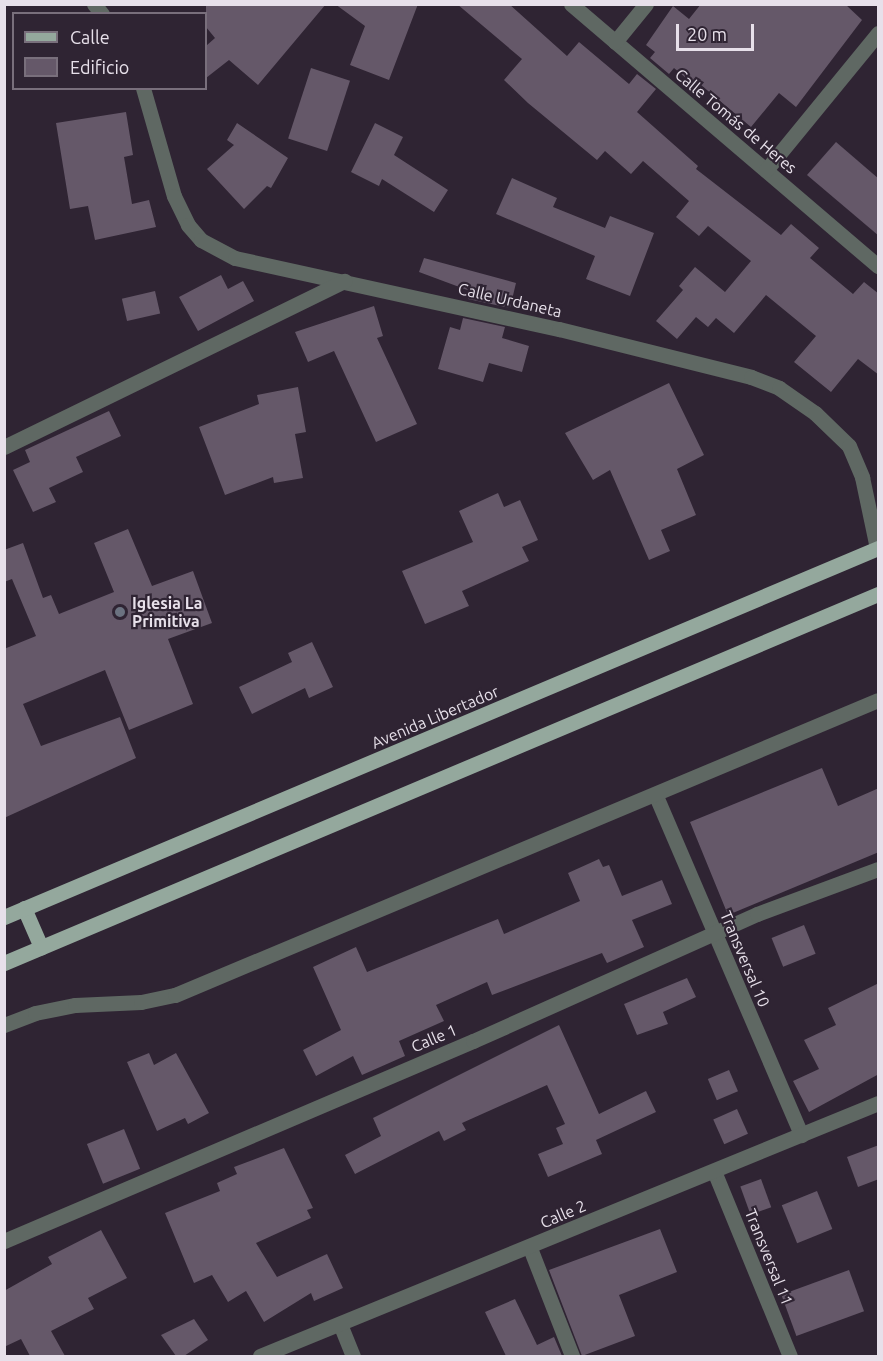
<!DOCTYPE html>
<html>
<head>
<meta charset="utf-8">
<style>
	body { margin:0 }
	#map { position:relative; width:883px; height:1361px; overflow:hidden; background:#2f2433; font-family:Ubuntu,sans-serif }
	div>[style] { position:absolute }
	.building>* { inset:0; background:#655869; transform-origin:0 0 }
	.minor>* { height:15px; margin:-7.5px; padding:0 7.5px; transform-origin:7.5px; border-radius:7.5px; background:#5f6863 }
	.major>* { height:15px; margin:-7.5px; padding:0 7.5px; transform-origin:7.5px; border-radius:7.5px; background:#94a89d }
	.dots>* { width:16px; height:16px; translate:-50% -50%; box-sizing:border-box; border:3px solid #2f2433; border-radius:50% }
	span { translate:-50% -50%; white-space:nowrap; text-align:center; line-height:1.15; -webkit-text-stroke:4.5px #2f2433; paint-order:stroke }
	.street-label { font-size:16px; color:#e7e0ea }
	.poi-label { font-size:16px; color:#e7e0ea; font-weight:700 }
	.left { translate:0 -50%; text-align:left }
	.frame { position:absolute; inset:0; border:6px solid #e7e0ea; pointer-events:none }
	.legend { position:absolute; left:12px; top:12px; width:195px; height:78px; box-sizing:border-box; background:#2f2433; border:2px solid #796f7c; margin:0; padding:8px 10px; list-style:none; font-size:18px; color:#e7e0ea }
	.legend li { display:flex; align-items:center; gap:12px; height:30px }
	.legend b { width:30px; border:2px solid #796f7c }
	.scale { position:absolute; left:676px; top:24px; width:78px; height:27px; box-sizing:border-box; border:3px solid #e7e0ea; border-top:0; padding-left:8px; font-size:18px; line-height:21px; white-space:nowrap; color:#e7e0ea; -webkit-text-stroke:4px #2f2433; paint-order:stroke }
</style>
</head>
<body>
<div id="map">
	<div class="building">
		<i style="clip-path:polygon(206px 4px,326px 4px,258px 85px,229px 60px,206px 78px,206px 46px,215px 38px,206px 27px)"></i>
		<i style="clip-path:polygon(335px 4px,418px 4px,389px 80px,350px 65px,365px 26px)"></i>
		<i style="clip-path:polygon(457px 4px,509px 4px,567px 56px,579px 42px,629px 84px,637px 74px,656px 89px,637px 112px,698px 166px,696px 169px,781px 235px,791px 224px,819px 248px,810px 258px,853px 294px,864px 282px,879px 294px,879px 375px,858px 359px,831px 392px,794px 362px,816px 336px,766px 295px,734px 333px,716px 318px,708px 327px,696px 317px,677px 339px,656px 321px,683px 290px,679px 286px,695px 267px,725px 292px,751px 261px,708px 226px,699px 236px,676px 217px,689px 201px,643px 161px,631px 174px,605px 151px,597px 160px,528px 103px,504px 80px,522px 59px)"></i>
		<i style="clip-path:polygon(701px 4px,845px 4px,862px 20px,796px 107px,779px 93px,751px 127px,701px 85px,699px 89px,674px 68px,669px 74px,650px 58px,655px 52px,646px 45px,673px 6px,689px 19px)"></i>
		<i style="left:311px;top:68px;width:41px;height:74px;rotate:18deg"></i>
		<i style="clip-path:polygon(126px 112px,133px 155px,124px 157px,132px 204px,149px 200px,156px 227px,95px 240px,88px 206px,70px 209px,56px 123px)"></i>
		<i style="clip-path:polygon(237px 123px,288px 158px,271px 188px,267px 186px,244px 209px,207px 169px,234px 145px,227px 140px)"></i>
		<i style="clip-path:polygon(375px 123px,403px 137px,394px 155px,448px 190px,434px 212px,382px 179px,379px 186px,351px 172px)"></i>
		<i style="clip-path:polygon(836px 142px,879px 179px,879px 236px,807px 175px)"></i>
		<i style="clip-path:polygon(512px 178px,557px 198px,553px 207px,605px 228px,610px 216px,654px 233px,630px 296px,586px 279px,595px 256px,496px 214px)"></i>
		<i style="clip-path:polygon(424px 258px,516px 283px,510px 308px,468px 299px,470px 291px,419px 272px)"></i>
		<i style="clip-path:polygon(221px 275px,228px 289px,243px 281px,254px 301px,198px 331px,179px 297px)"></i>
		<i style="left:155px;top:291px;width:23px;height:34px;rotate:77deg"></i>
		<i style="clip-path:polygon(374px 306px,383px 336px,377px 338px,417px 424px,376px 442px,334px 351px,308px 362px,295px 332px)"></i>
		<i style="clip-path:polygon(463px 318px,505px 327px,502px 338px,529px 346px,522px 372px,489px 363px,483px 382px,438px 369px,450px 327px,460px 330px)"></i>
		<i style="clip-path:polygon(669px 383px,704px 455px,677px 469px,696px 515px,661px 530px,670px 551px,649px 560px,610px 470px,593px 480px,565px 433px)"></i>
		<i style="clip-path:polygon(298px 387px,306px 432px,295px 434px,303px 478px,274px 483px,273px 477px,225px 495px,199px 427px,259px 404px,257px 395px)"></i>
		<i style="clip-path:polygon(109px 411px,121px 436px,76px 457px,83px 472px,49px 488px,56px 502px,33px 512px,13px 470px,30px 462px,25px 450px)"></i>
		<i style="clip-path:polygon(498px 493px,504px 507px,520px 500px,538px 540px,522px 547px,529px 561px,462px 591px,469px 606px,425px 624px,402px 571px,473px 542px,459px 511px)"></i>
		<i style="clip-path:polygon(128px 529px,152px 586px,193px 571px,212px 623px,168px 639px,193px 704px,129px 730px,105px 670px,23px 704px,41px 746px,120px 717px,136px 758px,4px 818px,4px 649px,36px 636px,12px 579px,4px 582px,4px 550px,23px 543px,43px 598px,51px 595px,59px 614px,114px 592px,94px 543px)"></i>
		<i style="clip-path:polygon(312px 642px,333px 687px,309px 698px,305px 688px,252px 714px,239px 687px,292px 662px,288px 653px)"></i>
		<i style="clip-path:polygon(822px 768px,838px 806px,879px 788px,879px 852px,728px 915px,690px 822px)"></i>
		<i style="clip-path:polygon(599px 859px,603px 867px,609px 865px,622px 896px,662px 880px,672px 904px,632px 920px,644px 947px,607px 963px,602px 953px,492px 995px,487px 982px,436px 1005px,444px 1021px,399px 1041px,405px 1056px,362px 1075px,353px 1056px,316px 1076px,303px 1050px,341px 1030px,313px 967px,356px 947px,367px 972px,498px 919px,504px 934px,580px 901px,568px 873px)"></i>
		<i style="left:804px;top:925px;width:31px;height:35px;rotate:68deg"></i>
		<i style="clip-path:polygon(687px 978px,696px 997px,663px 1012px,668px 1024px,637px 1035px,624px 1004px)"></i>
		<i style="clip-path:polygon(879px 983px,879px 1074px,809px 1112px,793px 1081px,819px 1069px,804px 1040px,836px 1025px,828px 1008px)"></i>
		<i style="clip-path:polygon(559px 1025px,599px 1114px,646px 1091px,656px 1112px,596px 1140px,602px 1154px,548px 1177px,538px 1154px,563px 1144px,556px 1128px,565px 1124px,547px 1085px,462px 1123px,466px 1130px,444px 1141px,439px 1131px,355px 1174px,345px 1155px,381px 1136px,373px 1118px)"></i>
		<i style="clip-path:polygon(149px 1053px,154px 1065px,176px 1053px,209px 1113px,188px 1124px,185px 1118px,157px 1131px,127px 1062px)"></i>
		<i style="left:729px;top:1070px;width:23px;height:23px;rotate:67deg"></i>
		<i style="left:737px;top:1109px;width:27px;height:26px;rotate:66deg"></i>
		<i style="left:124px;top:1129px;width:43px;height:40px;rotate:68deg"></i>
		<i style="clip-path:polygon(879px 1145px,879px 1179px,858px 1187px,847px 1157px)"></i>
		<i style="clip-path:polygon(284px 1148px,313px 1208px,307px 1210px,311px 1218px,256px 1243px,277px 1277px,327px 1254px,343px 1288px,314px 1301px,311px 1293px,264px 1322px,246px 1291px,228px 1302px,212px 1275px,194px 1283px,165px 1213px,220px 1191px,217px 1183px,237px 1174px,234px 1167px)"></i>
		<i style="left:761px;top:1179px;width:30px;height:22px;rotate:70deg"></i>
		<i style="left:817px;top:1191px;width:41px;height:38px;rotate:68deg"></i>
		<i style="clip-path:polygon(660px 1229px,677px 1272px,619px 1295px,635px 1336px,582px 1356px,549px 1270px)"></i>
		<i style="clip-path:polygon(101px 1230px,127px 1278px,88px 1298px,94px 1309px,51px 1331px,65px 1356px,30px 1356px,21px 1339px,4px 1347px,4px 1291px,52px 1264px,48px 1257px)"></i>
		<i style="left:849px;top:1270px;width:44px;height:72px;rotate:70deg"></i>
		<i style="clip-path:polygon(515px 1299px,537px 1345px,554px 1337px,562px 1356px,506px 1356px,485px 1312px)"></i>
		<i style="clip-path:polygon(194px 1319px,208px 1340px,184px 1356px,176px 1356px,161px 1335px)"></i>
	</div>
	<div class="minor">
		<i style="left:94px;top:4px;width:13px;rotate:51deg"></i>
		<i style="left:571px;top:4px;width:404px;rotate:40.5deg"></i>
		<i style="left:615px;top:42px;width:49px;rotate:-50.8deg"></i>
		<i style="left:143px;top:88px;width:112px;rotate:74deg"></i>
		<i style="left:174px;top:196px;width:32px;rotate:64deg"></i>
		<i style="left:188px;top:225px;width:20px;rotate:49deg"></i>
		<i style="left:201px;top:240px;width:38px;rotate:28deg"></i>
		<i style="left:235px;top:258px;width:332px;rotate:12.4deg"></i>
		<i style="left:559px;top:329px;width:198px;rotate:14deg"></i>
		<i style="left:751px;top:377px;width:30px;rotate:21deg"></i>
		<i style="left:779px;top:388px;width:44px;rotate:34.8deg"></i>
		<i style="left:815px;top:413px;width:47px;rotate:44.1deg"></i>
		<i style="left:849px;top:446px;width:34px;rotate:67deg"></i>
		<i style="left:862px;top:477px;width:73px;rotate:78.1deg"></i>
		<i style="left:766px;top:170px;width:177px;rotate:-50.7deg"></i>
		<i style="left:4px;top:447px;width:379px;rotate:-26deg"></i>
		<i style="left:656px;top:796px;width:369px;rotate:66.8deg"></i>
		<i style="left:4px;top:1025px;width:33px;rotate:-21deg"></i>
		<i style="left:35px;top:1013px;width:41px;rotate:-11.3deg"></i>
		<i style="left:75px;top:1005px;width:66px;rotate:-2.6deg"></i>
		<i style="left:141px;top:1002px;width:35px;rotate:-12deg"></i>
		<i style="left:175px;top:995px;width:762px;rotate:-22.76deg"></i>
		<i style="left:714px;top:1171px;width:200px;rotate:67.7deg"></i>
		<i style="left:4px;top:1241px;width:510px;rotate:-23.1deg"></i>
		<i style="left:473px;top:1041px;width:311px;rotate:-24.1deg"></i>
		<i style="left:757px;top:914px;width:129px;rotate:-20.4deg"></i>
		<i style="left:530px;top:1248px;width:116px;rotate:68.7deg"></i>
		<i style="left:340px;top:1324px;width:35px;rotate:68deg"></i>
		<i style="left:260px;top:1356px;width:668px;rotate:-22.26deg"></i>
	</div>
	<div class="major">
		<i style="left:24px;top:908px;width:43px;rotate:66.4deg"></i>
		<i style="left:4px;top:917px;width:949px;rotate:-22.89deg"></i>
		<i style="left:4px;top:963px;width:949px;rotate:-22.89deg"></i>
	</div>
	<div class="dots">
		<i style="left:120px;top:612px;background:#6b7280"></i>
	</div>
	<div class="street-label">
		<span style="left:736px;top:121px;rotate:40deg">Calle Tomás de Heres</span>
		<span style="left:510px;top:300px;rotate:13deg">Calle Urdaneta</span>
		<span style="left:435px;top:717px;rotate:-23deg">Avenida Libertador</span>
		<span style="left:745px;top:959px;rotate:67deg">Transversal 10</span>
		<span style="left:434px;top:1038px;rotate:-23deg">Calle 1</span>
		<span style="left:563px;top:1214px;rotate:-23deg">Calle 2</span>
		<span style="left:769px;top:1257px;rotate:68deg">Transversal 11</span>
	</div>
	<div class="poi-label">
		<span class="left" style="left:132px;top:612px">Iglesia La<br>Primitiva</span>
	</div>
	<div class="frame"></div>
	<ul class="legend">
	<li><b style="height:8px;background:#94a89d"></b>Calle</li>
	<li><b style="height:16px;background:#655869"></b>Edificio</li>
	</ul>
	<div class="scale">20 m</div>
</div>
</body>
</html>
